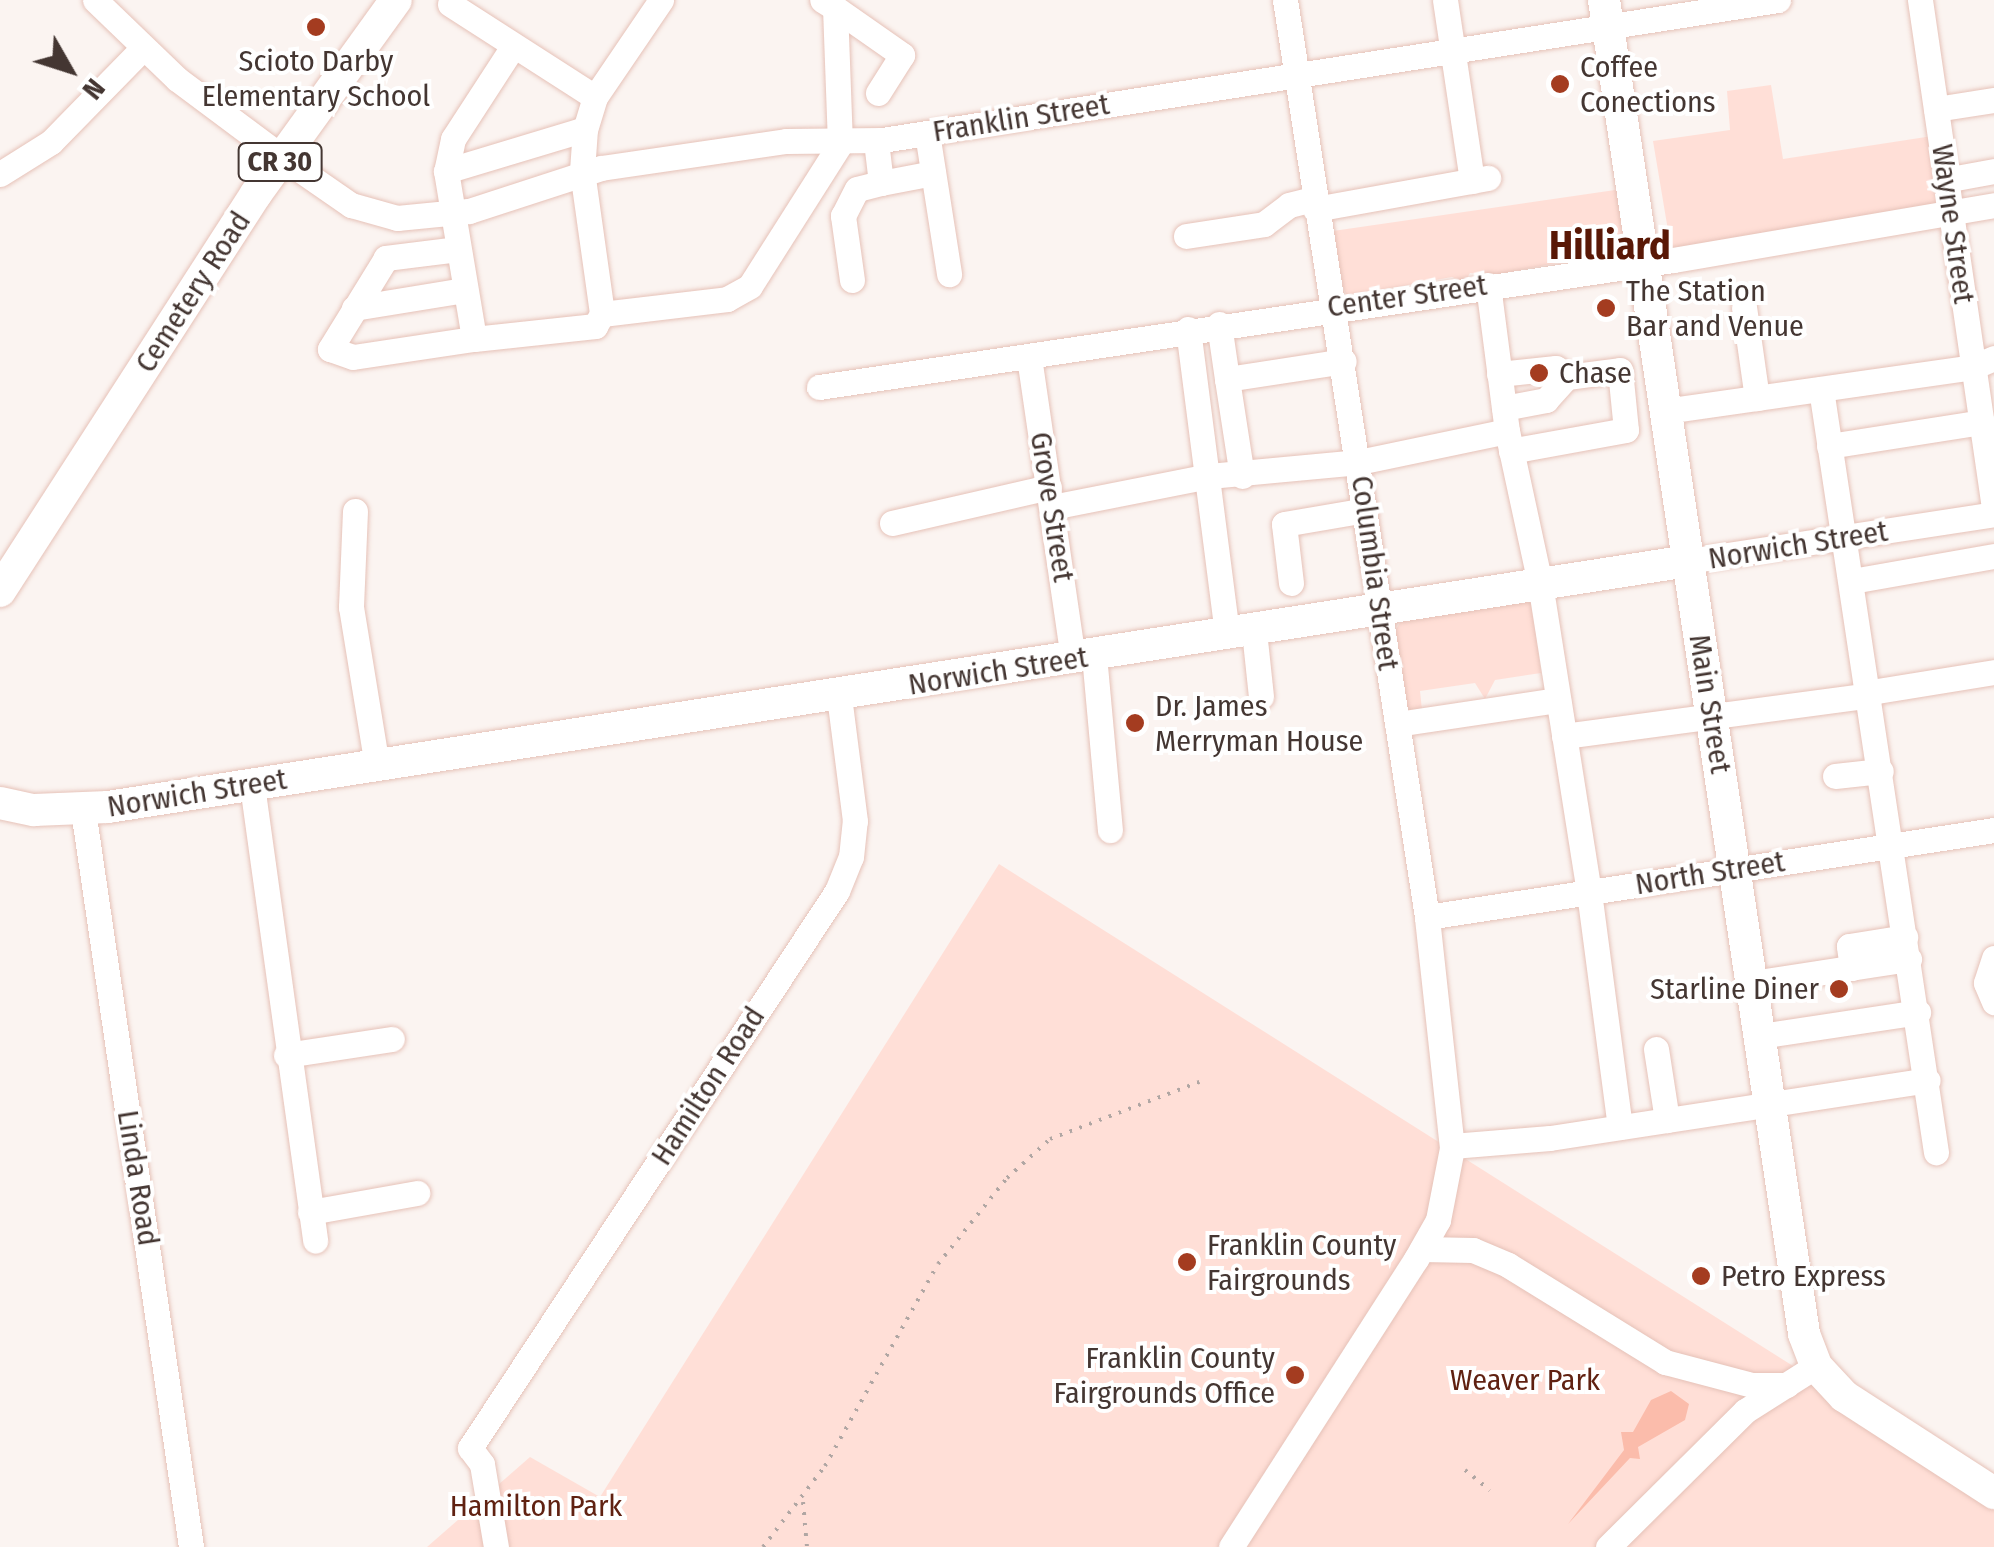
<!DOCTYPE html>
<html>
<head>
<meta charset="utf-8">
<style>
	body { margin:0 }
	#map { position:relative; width:1994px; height:1547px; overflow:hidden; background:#fbf4f1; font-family:"Fira Sans Condensed",sans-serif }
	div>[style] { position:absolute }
	.green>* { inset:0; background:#ffdfd7 }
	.water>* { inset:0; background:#fbbcab }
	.path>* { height:4px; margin-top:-2px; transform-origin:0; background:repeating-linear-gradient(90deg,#b0a6a3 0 2.5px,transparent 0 10.5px) }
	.roads { filter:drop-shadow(0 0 2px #e6c2b8) drop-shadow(0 0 2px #e6c2b8) }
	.minor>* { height:25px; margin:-12.5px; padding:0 12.5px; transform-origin:12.5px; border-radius:12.5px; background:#fff }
	.major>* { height:32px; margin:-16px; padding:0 16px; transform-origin:16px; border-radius:16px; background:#fff }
	.dots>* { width:28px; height:28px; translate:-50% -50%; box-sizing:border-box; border:5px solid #fff; border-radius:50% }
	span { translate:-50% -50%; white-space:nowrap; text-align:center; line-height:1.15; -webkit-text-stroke:8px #fff; paint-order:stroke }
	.shield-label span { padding:2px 8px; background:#fff; border:2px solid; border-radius:8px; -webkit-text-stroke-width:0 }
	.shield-label { font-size:28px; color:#443632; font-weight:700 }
	.poi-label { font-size:30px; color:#443632 }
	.left { translate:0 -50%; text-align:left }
	.right { translate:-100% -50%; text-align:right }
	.street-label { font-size:30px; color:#443632 }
	.park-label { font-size:30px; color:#602111 }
	.district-label { font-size:40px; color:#591806; font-weight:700 }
	.north { position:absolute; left:20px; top:20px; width:100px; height:100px; -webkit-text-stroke:8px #fff; paint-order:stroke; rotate:129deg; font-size:28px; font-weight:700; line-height:40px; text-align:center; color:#443632 }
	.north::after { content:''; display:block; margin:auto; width:35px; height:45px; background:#443632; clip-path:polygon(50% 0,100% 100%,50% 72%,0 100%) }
</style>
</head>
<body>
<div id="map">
	<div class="green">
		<i style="clip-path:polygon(1771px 85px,1783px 159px,1939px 135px,1947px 202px,1673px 260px,1653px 141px,1730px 130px,1727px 91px)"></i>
		<i style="clip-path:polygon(1622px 189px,1626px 251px,1619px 258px,1592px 256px,1494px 275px,1470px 273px,1465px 282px,1452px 277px,1347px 296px,1343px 287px,1333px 231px)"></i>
		<i style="clip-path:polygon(1532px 600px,1541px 673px,1495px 680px,1485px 699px,1475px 683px,1420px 691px,1422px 710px,1407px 710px,1395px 631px,1401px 621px)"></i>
		<i style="clip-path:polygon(999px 864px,1994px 1493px,1994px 1547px,427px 1547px,530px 1457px,600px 1497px)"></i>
	</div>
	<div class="water">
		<i style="clip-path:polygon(1671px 1391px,1689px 1404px,1685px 1420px,1638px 1447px,1640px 1459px,1630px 1458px,1568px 1524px,1624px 1450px,1621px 1432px,1633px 1432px,1651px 1400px)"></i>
	</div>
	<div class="path">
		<i style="left:1465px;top:1470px;width:32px;rotate:39deg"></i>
		<i style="left:803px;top:1502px;width:45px;rotate:84.9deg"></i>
		<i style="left:763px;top:1547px;width:102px;rotate:-52.6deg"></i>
		<i style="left:825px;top:1466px;width:231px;rotate:-60.8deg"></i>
		<i style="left:938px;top:1264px;width:110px;rotate:-51.3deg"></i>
		<i style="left:1007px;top:1178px;width:58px;rotate:-42.2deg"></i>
		<i style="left:1050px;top:1139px;width:160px;rotate:-20.9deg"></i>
	</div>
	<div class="roads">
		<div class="minor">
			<i style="left:95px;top:0;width:114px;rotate:43.9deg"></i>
			<i style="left:177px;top:79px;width:132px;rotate:36.7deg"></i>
			<i style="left:283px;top:158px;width:83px;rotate:34.7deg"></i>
			<i style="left:351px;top:205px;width:48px;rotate:15.8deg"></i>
			<i style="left:397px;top:218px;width:72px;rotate:-5.6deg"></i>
			<i style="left:469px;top:211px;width:139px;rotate:-18deg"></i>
			<i style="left:601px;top:168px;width:187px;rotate:-8.3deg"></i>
			<i style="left:786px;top:141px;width:96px;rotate:-0.6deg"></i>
			<i style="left:882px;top:140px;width:907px;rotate:-8.88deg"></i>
			<i style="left:661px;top:0;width:117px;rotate:124.2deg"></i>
			<i style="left:595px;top:97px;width:34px;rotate:107deg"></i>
			<i style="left:585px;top:129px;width:42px;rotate:94.1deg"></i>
			<i style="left:582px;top:171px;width:144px;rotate:82deg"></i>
			<i style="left:602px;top:314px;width:126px;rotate:-6.8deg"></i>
			<i style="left:727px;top:299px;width:26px;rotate:-29deg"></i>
			<i style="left:750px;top:286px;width:168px;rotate:-57.6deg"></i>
			<i style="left:840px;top:144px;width:136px;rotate:-92.1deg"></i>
			<i style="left:835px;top:8px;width:15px;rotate:-148deg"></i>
			<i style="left:1445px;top:0;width:183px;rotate:81.5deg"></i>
			<i style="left:1920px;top:0;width:513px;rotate:81.71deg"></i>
			<i style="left:450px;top:4px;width:172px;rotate:32.7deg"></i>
			<i style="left:835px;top:8px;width:82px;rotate:35deg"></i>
			<i style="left:902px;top:55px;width:45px;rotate:122.3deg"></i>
			<i style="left:512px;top:48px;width:108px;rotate:123deg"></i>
			<i style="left:453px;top:139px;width:33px;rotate:102deg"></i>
			<i style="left:446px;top:171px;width:170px;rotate:80.5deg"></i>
			<i style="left:474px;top:339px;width:122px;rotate:-6.1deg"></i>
			<i style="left:595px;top:326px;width:14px;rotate:-60deg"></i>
			<i style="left:1936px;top:109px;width:59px;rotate:-8.8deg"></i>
			<i style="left:927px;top:133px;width:143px;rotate:81.1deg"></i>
			<i style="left:446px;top:171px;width:145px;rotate:-16.8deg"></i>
			<i style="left:0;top:174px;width:60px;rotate:-32.1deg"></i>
			<i style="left:51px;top:142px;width:130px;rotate:-45.6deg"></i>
			<i style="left:1945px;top:180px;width:50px;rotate:-10.4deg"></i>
			<i style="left:881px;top:183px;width:53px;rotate:-10.9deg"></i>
			<i style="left:1315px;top:209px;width:176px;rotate:-10.2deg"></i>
			<i style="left:1186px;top:236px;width:79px;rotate:-8.7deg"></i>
			<i style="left:1264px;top:224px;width:31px;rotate:-37deg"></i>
			<i style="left:1289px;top:205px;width:25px;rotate:-14deg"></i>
			<i style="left:458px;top:249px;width:73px;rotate:172.9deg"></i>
			<i style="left:386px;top:258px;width:107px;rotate:121.6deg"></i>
			<i style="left:330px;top:349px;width:24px;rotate:19deg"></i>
			<i style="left:353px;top:357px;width:122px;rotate:-8.5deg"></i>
			<i style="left:852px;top:280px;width:65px;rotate:-98deg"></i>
			<i style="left:843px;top:216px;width:30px;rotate:-63deg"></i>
			<i style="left:857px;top:189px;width:25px;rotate:-14deg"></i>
			<i style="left:881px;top:183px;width:42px;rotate:-96.8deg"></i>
			<i style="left:1488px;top:285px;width:147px;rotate:82.6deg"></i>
			<i style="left:1507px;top:431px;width:156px;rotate:77.8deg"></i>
			<i style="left:1540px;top:583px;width:313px;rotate:81deg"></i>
			<i style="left:1589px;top:892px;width:237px;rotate:82.5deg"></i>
			<i style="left:1744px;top:307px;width:92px;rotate:81.9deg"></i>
			<i style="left:354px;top:308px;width:111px;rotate:-9.3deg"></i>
			<i style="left:1219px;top:324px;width:56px;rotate:81.7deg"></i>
			<i style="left:1188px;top:329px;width:308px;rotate:82.7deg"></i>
			<i style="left:1029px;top:357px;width:304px;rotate:81.7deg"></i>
			<i style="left:1499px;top:374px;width:57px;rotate:-6deg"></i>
			<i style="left:1556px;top:368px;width:14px;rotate:39deg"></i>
			<i style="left:819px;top:387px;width:863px;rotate:-8.46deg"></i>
			<i style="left:1673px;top:260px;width:326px;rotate:-9.7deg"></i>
			<i style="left:1821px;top:389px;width:772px;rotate:81.43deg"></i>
			<i style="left:1504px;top:408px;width:43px;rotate:-10.8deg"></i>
			<i style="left:1546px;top:400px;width:31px;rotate:-48deg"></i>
			<i style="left:1567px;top:377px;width:53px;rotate:-7.5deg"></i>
			<i style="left:1620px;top:370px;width:60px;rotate:84.3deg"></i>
			<i style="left:1626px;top:430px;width:117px;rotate:169.7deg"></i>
			<i style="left:1665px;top:411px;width:311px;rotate:-8.1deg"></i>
			<i style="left:1973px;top:367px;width:23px;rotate:-23deg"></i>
			<i style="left:1829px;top:446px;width:155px;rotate:-8.9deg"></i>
			<i style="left:1242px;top:476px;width:98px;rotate:-98.8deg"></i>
			<i style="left:1227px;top:379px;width:118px;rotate:-8.7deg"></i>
			<i style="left:1052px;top:507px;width:160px;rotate:-11.2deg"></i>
			<i style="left:1209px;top:476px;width:151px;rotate:-5.3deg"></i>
			<i style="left:1359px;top:462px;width:151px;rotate:-11.8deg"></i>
			<i style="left:355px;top:511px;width:96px;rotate:92.4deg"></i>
			<i style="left:351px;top:607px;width:160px;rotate:80.7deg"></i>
			<i style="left:892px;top:523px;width:161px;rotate:-12.9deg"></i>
			<i style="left:1688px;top:561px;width:310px;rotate:-8.7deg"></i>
			<i style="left:1852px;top:581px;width:144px;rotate:-10deg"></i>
			<i style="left:1291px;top:583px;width:59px;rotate:-96.8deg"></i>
			<i style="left:1284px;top:524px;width:83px;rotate:-9.7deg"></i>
			<i style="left:1254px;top:631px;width:66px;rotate:83.9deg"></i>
			<i style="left:1094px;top:655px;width:176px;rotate:84.8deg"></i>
			<i style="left:1871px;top:692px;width:125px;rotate:-9.2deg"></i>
			<i style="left:1397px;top:724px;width:163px;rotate:-8.5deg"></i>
			<i style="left:1564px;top:736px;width:310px;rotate:-7.6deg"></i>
			<i style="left:1835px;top:776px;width:46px;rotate:-6.2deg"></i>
			<i style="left:252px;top:785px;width:460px;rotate:82.1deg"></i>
			<i style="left:83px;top:810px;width:745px;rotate:81.66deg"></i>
			<i style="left:1427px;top:917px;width:574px;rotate:-8.72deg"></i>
			<i style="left:1994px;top:958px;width:26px;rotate:108deg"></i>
			<i style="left:1986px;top:983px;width:21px;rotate:67deg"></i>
			<i style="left:1852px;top:968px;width:22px;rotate:-98deg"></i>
			<i style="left:1849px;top:946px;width:57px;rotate:-9.1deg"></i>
			<i style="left:1752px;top:983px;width:159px;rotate:-8.7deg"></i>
			<i style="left:1760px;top:1036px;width:160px;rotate:-8.6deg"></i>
			<i style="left:1656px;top:1049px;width:72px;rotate:81.2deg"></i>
			<i style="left:286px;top:1055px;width:107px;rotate:-8.6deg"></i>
			<i style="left:1452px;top:1146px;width:98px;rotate:-4.7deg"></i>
			<i style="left:1550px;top:1138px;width:382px;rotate:-8.7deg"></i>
			<i style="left:310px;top:1212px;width:109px;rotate:-10.1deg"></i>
			<i style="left:1422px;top:1249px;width:51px;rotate:1.1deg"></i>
			<i style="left:1473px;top:1250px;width:38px;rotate:23deg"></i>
			<i style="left:1508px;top:1265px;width:185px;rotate:31.7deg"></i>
			<i style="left:1665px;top:1362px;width:90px;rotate:14.8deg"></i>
			<i style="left:1752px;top:1385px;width:35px"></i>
			<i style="left:496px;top:1547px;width:84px;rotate:-99.6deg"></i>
			<i style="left:482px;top:1464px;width:20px;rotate:-127deg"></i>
			<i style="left:470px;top:1448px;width:667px;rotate:-56.62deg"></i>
			<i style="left:837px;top:891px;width:37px;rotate:-68deg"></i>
			<i style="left:851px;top:857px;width:36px;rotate:-84deg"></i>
			<i style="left:855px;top:821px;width:126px;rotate:-97.3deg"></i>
			<i style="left:1231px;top:1547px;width:342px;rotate:-57.3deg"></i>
			<i style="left:1416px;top:1259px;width:45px;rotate:-60.6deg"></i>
			<i style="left:1438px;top:1220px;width:73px;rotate:-79deg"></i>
			<i style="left:1452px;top:1148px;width:232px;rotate:-96.2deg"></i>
			<i style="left:1427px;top:917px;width:928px;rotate:-98.8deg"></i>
			<i style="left:1608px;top:1547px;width:193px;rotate:-44.8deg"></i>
			<i style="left:1745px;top:1411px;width:84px;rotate:-32.4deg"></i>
		</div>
		<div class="major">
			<i style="left:1604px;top:0;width:1349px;rotate:81.47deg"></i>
			<i style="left:1804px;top:1334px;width:34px;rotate:69deg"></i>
			<i style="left:1816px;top:1366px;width:41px;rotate:47deg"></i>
			<i style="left:1844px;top:1396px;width:179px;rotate:32.9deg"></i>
			<i style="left:0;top:591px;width:472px;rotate:-57.2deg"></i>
			<i style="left:256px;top:194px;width:239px;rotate:-54.2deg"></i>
			<i style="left:0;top:803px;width:35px;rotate:12deg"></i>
			<i style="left:34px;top:810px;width:74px;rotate:-2.3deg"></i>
			<i style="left:108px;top:807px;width:1599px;rotate:-8.85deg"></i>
		</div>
	</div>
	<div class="dots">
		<i style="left:316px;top:27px;background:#a43c20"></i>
		<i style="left:1560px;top:84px;background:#a43c20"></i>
		<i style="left:1606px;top:308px;background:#a43c20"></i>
		<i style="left:1539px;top:373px;background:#a43c20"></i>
		<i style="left:1135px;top:723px;background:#a43c20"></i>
		<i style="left:1839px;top:989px;background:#a43c20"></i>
		<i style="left:1187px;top:1262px;background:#a43c20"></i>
		<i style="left:1701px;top:1276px;background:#a43c20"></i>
		<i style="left:1295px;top:1375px;background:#a43c20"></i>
	</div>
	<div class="shield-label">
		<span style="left:280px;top:162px">CR 30</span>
	</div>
	<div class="poi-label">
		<span style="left:316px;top:78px">Scioto Darby<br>Elementary School</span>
		<span class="left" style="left:1580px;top:84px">Coffee<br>Conections</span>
		<span class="left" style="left:1626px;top:308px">The Station<br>Bar and Venue</span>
		<span class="left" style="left:1559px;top:373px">Chase</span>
		<span class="left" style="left:1155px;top:723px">Dr. James<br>Merryman House</span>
		<span class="right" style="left:1819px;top:989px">Starline Diner</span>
		<span class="left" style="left:1207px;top:1262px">Franklin County<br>Fairgrounds</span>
		<span class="left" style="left:1721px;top:1276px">Petro Express</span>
		<span class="right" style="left:1275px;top:1375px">Franklin County<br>Fairgrounds Office</span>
	</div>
	<div class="street-label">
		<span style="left:1021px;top:118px;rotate:-9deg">Franklin Street</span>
		<span style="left:1953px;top:224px;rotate:82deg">Wayne Street</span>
		<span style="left:193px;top:292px;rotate:-57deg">Cemetery Road</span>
		<span style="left:1407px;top:296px;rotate:-8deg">Center Street</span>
		<span style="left:1052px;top:507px;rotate:81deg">Grove Street</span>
		<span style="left:1798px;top:545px;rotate:-9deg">Norwich Street</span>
		<span style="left:1375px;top:573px;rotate:82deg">Columbia Street</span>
		<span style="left:998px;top:671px;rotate:-9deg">Norwich Street</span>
		<span style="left:1710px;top:704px;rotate:81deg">Main Street</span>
		<span style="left:197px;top:793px;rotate:-9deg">Norwich Street</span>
		<span style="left:1710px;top:873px;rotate:-9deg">North Street</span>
		<span style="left:708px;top:1086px;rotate:-57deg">Hamilton Road</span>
		<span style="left:138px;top:1178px;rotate:81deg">Linda Road</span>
	</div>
	<div class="park-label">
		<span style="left:1525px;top:1380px">Weaver Park</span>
		<span style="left:536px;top:1506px">Hamilton Park</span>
	</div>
	<div class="district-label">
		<span style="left:1610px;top:246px">Hilliard</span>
	</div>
	<div class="north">N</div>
</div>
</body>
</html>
